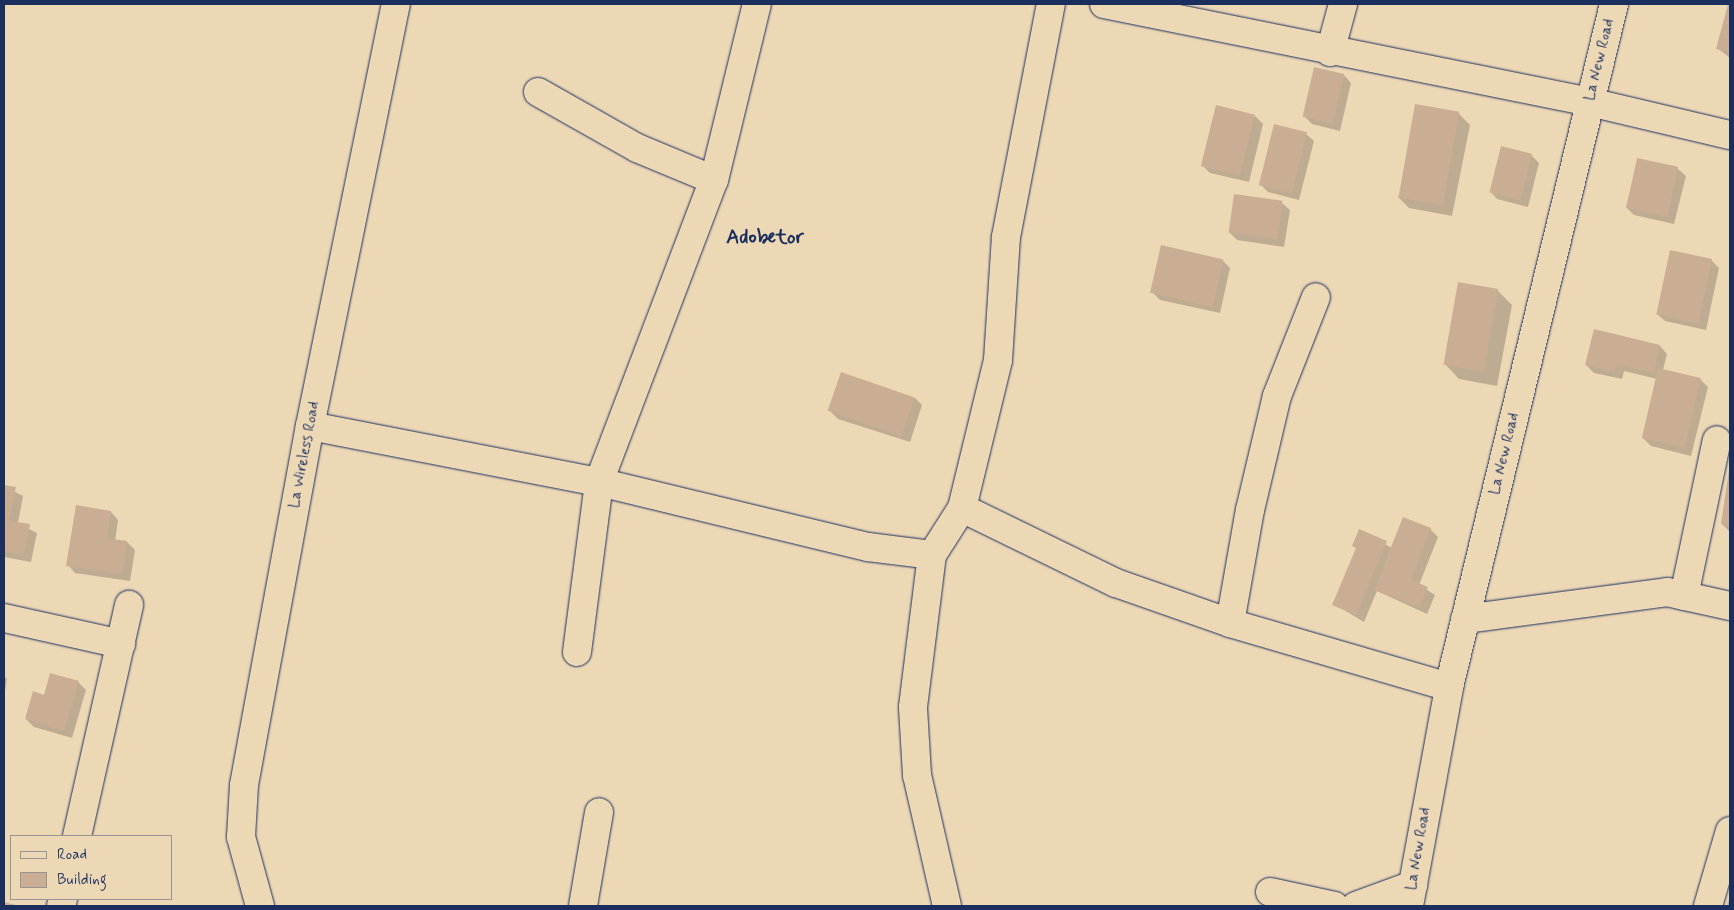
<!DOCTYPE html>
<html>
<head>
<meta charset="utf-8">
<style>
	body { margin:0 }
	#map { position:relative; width:1734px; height:910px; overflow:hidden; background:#edd8b6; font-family:Mynerve,sans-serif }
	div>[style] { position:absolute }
	.shadow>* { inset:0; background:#0003 }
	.building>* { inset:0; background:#caae94; transform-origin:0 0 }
	.roads { filter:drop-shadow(0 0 1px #1b2f5e) drop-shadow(0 0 1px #1b2f5e) }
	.minor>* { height:28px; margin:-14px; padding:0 14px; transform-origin:14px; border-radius:14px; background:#edd8b6 }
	span { translate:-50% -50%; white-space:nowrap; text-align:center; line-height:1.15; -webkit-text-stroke:4px #edd8b6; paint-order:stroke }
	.street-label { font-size:15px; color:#1b2f5e }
	.district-label { font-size:20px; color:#1b2f5e; font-weight:700 }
	.frame { position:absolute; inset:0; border:5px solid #1b2f5e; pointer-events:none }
	.legend { position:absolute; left:10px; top:835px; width:162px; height:65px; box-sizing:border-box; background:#edd8b6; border:1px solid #999493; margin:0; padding:6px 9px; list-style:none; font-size:15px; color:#1b2f5e }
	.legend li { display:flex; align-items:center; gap:10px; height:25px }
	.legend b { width:25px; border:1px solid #999493 }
</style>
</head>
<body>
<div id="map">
	<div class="shadow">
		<i style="clip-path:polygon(1729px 4px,1730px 4px,1730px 58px,1717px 48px)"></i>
		<i style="clip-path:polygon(1344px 75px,1351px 83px,1340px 131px,1312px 124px,1304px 116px)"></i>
		<i style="clip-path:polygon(1458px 113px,1470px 125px,1452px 216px,1409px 208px,1398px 197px)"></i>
		<i style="clip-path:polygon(1255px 116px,1263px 124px,1249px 182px,1210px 173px,1202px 165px)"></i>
		<i style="clip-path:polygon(1306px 134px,1314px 141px,1299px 200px,1268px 192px,1260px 184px)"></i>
		<i style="clip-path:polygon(1531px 155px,1539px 163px,1528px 207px,1497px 199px,1490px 191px)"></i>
		<i style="clip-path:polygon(1638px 159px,1678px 169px,1686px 176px,1674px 224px,1634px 215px,1626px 207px)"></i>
		<i style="clip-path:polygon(1282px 203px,1290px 210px,1284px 247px,1237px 240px,1229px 232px)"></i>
		<i style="clip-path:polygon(1222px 260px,1230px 268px,1220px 313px,1160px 300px,1152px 292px)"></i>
		<i style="clip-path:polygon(1711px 260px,1719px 268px,1706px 330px,1665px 321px,1657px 314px)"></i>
		<i style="clip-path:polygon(1497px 290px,1512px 305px,1497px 386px,1459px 379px,1444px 363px)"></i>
		<i style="clip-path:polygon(1660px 346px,1667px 354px,1663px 370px,1700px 379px,1708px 387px,1691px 456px,1651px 446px,1643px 438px,1657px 379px,1624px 371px,1622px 379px,1594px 373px,1586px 365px)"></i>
		<i style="clip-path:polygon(915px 398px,922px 405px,910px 442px,838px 419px,830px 411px)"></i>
		<i style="clip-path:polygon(1730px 471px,1730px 532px,1722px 524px)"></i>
		<i style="clip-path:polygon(4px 486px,23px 496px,18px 523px,37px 533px,31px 562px,4px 557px)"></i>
		<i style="clip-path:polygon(111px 512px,118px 520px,115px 541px,127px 542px,135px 550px,130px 581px,75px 573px,68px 565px)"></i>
		<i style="clip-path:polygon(1430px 529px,1438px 537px,1419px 585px,1435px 595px,1427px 614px,1377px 591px,1364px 622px,1334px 604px,1357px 549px,1353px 546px,1359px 531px,1392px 548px)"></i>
		<i style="clip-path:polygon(4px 676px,7px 679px,4px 697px)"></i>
		<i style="clip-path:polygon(78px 682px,86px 690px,72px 738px,34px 727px,26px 719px,45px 696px)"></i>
		<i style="clip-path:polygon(1730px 896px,1730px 906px,1727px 906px)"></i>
	</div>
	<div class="building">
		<i style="clip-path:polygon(1728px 4px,1730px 4px,1730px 52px,1716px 49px)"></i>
		<i style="left:1314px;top:67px;width:31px;height:51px;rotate:13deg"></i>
		<i style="left:1415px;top:104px;width:45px;height:95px;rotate:10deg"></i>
		<i style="left:1216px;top:105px;width:40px;height:63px;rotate:14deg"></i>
		<i style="left:1274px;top:124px;width:34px;height:63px;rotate:14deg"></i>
		<i style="left:1501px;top:146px;width:32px;height:48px;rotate:14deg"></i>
		<i style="left:1637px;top:158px;width:42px;height:51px;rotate:12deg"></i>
		<i style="left:1234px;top:194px;width:49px;height:39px;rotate:8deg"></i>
		<i style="left:1161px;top:245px;width:64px;height:49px;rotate:13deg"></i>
		<i style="left:1670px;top:250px;width:43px;height:66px;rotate:12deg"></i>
		<i style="left:1458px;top:282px;width:41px;height:84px;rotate:10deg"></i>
		<i style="clip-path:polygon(1594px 329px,1660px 345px,1654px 373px,1616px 364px,1614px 372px,1585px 365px)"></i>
		<i style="left:1658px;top:368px;width:44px;height:72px;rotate:13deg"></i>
		<i style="left:841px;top:372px;width:78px;height:41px;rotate:19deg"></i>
		<i style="clip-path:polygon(1729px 470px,1730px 470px,1730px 526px,1721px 524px)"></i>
		<i style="clip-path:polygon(4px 485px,16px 487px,9px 521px,30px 524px,24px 555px,4px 551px)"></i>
		<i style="clip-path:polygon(76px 505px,111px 511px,107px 538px,127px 541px,122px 574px,66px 566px)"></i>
		<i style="clip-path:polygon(1403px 517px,1431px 528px,1411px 580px,1428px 587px,1420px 607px,1374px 590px)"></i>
		<i style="clip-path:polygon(1359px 529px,1387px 541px,1356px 615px,1332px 605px,1356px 548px,1352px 546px)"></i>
		<i style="clip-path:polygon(50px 673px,79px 681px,64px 731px,25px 719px,33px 691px,44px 695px)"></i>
		<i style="clip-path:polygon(4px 902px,20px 906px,4px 906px)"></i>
	</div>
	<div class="roads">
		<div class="minor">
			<i style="left:1104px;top:4px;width:496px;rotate:11.4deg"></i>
			<i style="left:1590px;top:102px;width:144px;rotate:13.3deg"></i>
			<i style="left:1330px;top:52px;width:50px;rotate:-74.8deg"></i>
			<i style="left:538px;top:92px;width:114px;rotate:29.5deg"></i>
			<i style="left:637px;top:148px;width:83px;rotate:22.6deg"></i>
			<i style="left:310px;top:426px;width:294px;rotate:11deg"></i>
			<i style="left:599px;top:482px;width:277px;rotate:13.6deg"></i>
			<i style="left:868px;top:547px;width:64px;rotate:7.1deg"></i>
			<i style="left:962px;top:508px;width:171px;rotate:26deg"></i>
			<i style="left:1116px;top:583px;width:121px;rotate:19.3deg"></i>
			<i style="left:1230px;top:623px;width:228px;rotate:16.3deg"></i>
			<i style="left:1684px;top:596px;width:159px;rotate:-78.1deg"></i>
			<i style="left:4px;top:618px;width:120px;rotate:12.5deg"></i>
			<i style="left:1465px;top:619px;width:204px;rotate:-7.6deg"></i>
			<i style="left:1667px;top:592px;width:65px;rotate:12.5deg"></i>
			<i style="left:1230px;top:623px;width:115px;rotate:-80deg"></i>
			<i style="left:1250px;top:510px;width:117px;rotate:-76.7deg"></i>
			<i style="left:1277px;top:396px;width:106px;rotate:-68.5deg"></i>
			<i style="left:577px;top:652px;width:171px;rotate:-82.6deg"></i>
			<i style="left:599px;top:482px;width:323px;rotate:-69.2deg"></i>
			<i style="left:714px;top:180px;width:181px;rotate:-76.3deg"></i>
			<i style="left:77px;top:836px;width:237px;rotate:-77.3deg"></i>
			<i style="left:1270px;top:892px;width:66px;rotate:12.2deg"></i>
			<i style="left:61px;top:906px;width:7px;rotate:-74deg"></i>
			<i style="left:260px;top:906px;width:72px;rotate:-105.4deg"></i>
			<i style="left:241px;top:837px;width:52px;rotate:-86.7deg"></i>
			<i style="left:244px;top:785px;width:365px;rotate:-79.6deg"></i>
			<i style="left:310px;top:426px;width:431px;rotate:-78.5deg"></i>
			<i style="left:583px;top:906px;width:95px;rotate:-80.3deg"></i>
			<i style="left:947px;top:906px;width:134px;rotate:-102.9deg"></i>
			<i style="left:917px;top:775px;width:68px;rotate:-93.4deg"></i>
			<i style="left:913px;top:707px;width:153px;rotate:-82.9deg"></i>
			<i style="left:932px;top:555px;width:56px;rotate:-57.4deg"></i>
			<i style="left:962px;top:508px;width:152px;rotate:-76.3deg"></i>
			<i style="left:998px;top:360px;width:123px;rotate:-86.3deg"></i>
			<i style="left:1006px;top:237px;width:237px;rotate:-79.1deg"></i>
			<i style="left:1356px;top:906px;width:61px;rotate:-20.2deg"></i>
			<i style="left:1409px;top:906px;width:223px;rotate:-79.6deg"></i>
			<i style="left:1449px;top:687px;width:703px;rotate:-76.42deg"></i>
			<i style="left:1708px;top:906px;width:78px;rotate:-73.7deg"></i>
		</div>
	</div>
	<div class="street-label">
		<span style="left:1600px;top:60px;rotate:-76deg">La New Road</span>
		<span style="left:1505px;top:454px;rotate:-76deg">La New Road</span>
		<span style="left:305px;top:455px;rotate:-79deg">La Wireless Road</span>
		<span style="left:1419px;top:849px;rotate:-80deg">La New Road</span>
	</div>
	<div class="district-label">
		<span style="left:765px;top:237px">Adobetor</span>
	</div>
	<div class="frame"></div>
	<ul class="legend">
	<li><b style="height:6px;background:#edd8b6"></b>Road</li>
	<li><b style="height:14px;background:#caae94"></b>Building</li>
	</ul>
</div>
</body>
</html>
